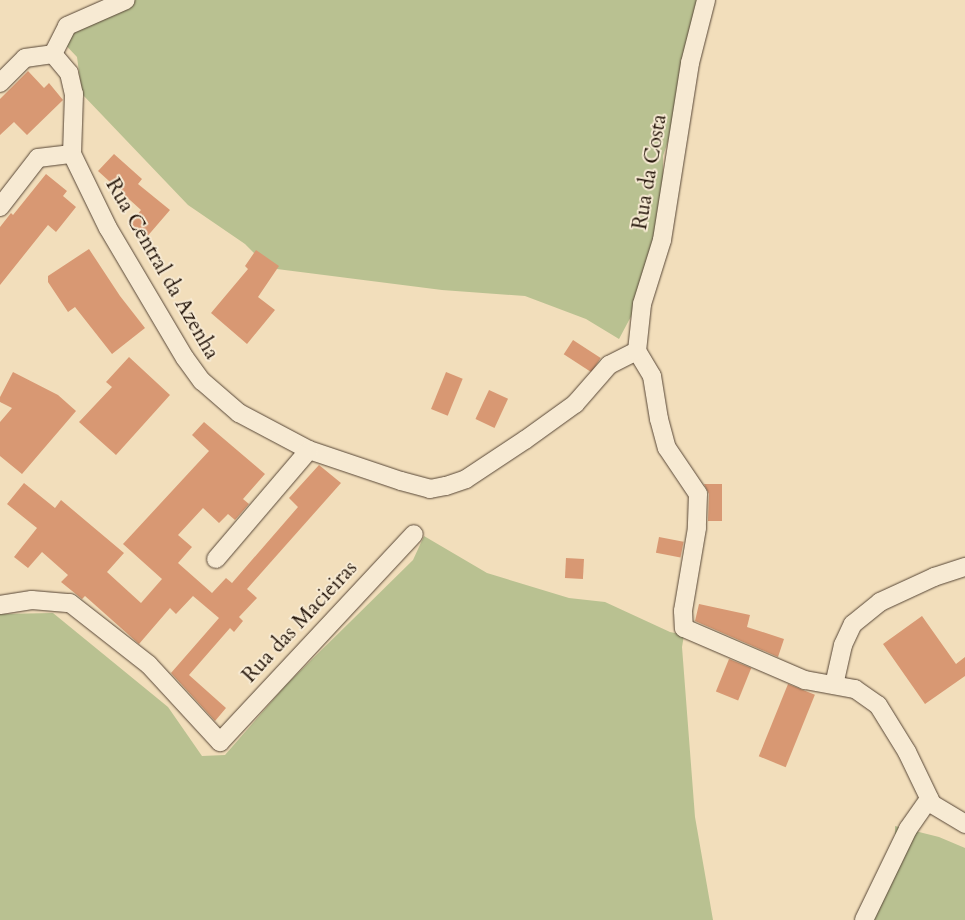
<!DOCTYPE html>
<html>
<head>
<meta charset="utf-8">
<style>
	body { margin:0 }
	#map { position:relative; width:965px; height:920px; overflow:hidden; background:#f2debb; font-family:Cardo,serif }
	div>[style] { position:absolute }
	.green>* { inset:0; background:#b9c191 }
	.building>* { inset:0; background:#d89873; transform-origin:0 0 }
	.roads { filter:drop-shadow(0 0 1px #574636) drop-shadow(0 0 1px #574636) }
	.street>* { height:18px; margin:-9px; padding:0 9px; transform-origin:9px; border-radius:9px; background:#f7ead3 }
	span { translate:-50% -50%; white-space:nowrap; text-align:center; line-height:1.15; -webkit-text-stroke:4px #f7ead3; paint-order:stroke }
	.street-label { font-size:21px; color:#231409 }
</style>
</head>
<body>
<div id="map">
	<div class="green">
		<i style="clip-path:polygon(117px 0,710px 0,688px 82px,663px 156px,663px 221px,635px 309px,619px 339px,586px 319px,525px 296px,442px 290px,269px 268px,245px 244px,188px 205px,82px 94px,77px 57px,58px 37px)"></i>
		<i style="clip-path:polygon(424px 536px,487px 573px,569px 598px,605px 602px,670px 632px,684px 635px,682px 647px,695px 817px,713px 920px,0 920px,0 614px,53px 613px,168px 707px,202px 756px,225px 755px,286px 685px,413px 560px)"></i>
		<i style="clip-path:polygon(895px 826px,939px 837px,965px 848px,965px 920px,866px 920px,895px 837px)"></i>
	</div>
	<div class="building">
		<i style="clip-path:polygon(28px 71px,44px 88px,49px 83px,63px 100px,27px 135px,14px 122px,0 135px,0 99px)"></i>
		<i style="clip-path:polygon(114px 154px,142px 179px,138px 184px,170px 210px,145px 239px,129px 225px,141px 210px,98px 171px)"></i>
		<i style="clip-path:polygon(46px 174px,67px 191px,63px 196px,76px 207px,56px 232px,48px 225px,0 285px,0 227px,11px 213px,13px 215px)"></i>
		<i style="clip-path:polygon(89px 249px,120px 296px,145px 328px,112px 354px,75px 307px,68px 312px,48px 282px,48px 276px)"></i>
		<i style="clip-path:polygon(256px 250px,279px 266px,258px 297px,275px 310px,247px 344px,211px 313px,248px 269px,245px 266px)"></i>
		<i style="left:573px;top:340px;width:33px;height:17px;rotate:33deg"></i>
		<i style="clip-path:polygon(129px 357px,170px 395px,116px 455px,79px 422px,112px 387px,106px 382px)"></i>
		<i style="clip-path:polygon(13px 372px,58px 395px,76px 411px,22px 474px,0 456px,0 422px,12px 408px,0 402px,0 397px)"></i>
		<i style="left:446px;top:372px;width:18px;height:40px;rotate:22deg"></i>
		<i style="left:489px;top:390px;width:21px;height:32px;rotate:25deg"></i>
		<i style="clip-path:polygon(204px 422px,265px 474px,243px 499px,249px 504px,235px 520px,228px 514px,219px 523px,203px 508px,178px 535px,192px 547px,178px 563px,212px 593px,226px 578px,232px 583px,298px 507px,289px 498px,319px 465px,341px 483px,247px 589px,257px 598px,239px 617px,243px 621px,234px 632px,230px 628px,189px 675px,226px 708px,215px 721px,171px 673px,219px 618px,193px 596px,176px 614px,170px 608px,139px 644px,85px 596px,82px 599px,61px 582px,68px 575px,42px 552px,28px 568px,14px 557px,37px 528px,7px 504px,24px 483px,55px 508px,61px 500px,124px 553px,107px 572px,141px 603px,162px 579px,123px 544px,209px 451px,192px 435px)"></i>
		<i style="clip-path:polygon(704px 484px,722px 484px,722px 521px,708px 521px,709px 494px)"></i>
		<i style="left:659px;top:537px;width:25px;height:16px;rotate:11deg"></i>
		<i style="left:566px;top:558px;width:18px;height:20px;rotate:3deg"></i>
		<i style="clip-path:polygon(699px 604px,750px 615px,747px 627px,784px 639px,778px 657px,695px 621px)"></i>
		<i style="clip-path:polygon(922px 616px,956px 664px,965px 657px,965px 676px,925px 704px,883px 644px)"></i>
		<i style="left:729px;top:659px;width:24px;height:35px;rotate:22deg"></i>
		<i style="left:788px;top:684px;width:29px;height:78px;rotate:22deg"></i>
	</div>
	<div class="roads">
		<div class="street">
			<i style="left:53px;top:54px;width:25px;rotate:50deg"></i>
			<i style="left:69px;top:73px;width:22px;rotate:77deg"></i>
			<i style="left:74px;top:94px;width:60px;rotate:91.9deg"></i>
			<i style="left:72px;top:154px;width:82px;rotate:64.1deg"></i>
			<i style="left:108px;top:228px;width:151px;rotate:59.4deg"></i>
			<i style="left:185px;top:358px;width:29px;rotate:54deg"></i>
			<i style="left:202px;top:381px;width:49px;rotate:40.9deg"></i>
			<i style="left:239px;top:413px;width:79px;rotate:27.9deg"></i>
			<i style="left:309px;top:450px;width:97px;rotate:18.6deg"></i>
			<i style="left:401px;top:481px;width:30px;rotate:15deg"></i>
			<i style="left:430px;top:489px;width:16px;rotate:-11deg"></i>
			<i style="left:446px;top:486px;width:21px;rotate:-19deg"></i>
			<i style="left:466px;top:479px;width:71px;rotate:-33.5deg"></i>
			<i style="left:525px;top:440px;width:62px;rotate:-35.8deg"></i>
			<i style="left:575px;top:404px;width:52px;rotate:-48.9deg"></i>
			<i style="left:609px;top:365px;width:31px;rotate:-27deg"></i>
			<i style="left:53px;top:54px;width:31px;rotate:-63deg"></i>
			<i style="left:67px;top:26px;width:64px;rotate:-23.8deg"></i>
			<i style="left:0;top:83px;width:35px;rotate:-45deg"></i>
			<i style="left:25px;top:58px;width:28px;rotate:-8deg"></i>
			<i style="left:0;top:207px;width:62px;rotate:-52.2deg"></i>
			<i style="left:38px;top:158px;width:34px;rotate:-7deg"></i>
			<i style="left:637px;top:351px;width:29px;rotate:59deg"></i>
			<i style="left:652px;top:376px;width:44px;rotate:80.8deg"></i>
			<i style="left:659px;top:419px;width:30px;rotate:75deg"></i>
			<i style="left:667px;top:448px;width:55px;rotate:56deg"></i>
			<i style="left:698px;top:494px;width:34px;rotate:92deg"></i>
			<i style="left:697px;top:528px;width:84px;rotate:99.6deg"></i>
			<i style="left:683px;top:611px;width:17px;rotate:87deg"></i>
			<i style="left:684px;top:628px;width:132px;rotate:23.3deg"></i>
			<i style="left:805px;top:680px;width:51px;rotate:10.2deg"></i>
			<i style="left:855px;top:689px;width:28px;rotate:35deg"></i>
			<i style="left:878px;top:705px;width:55px;rotate:58.3deg"></i>
			<i style="left:907px;top:752px;width:58px;rotate:64.3deg"></i>
			<i style="left:932px;top:804px;width:39px;rotate:31deg"></i>
			<i style="left:637px;top:351px;width:47px;rotate:-83.9deg"></i>
			<i style="left:642px;top:304px;width:67px;rotate:-72.6deg"></i>
			<i style="left:662px;top:240px;width:179px;rotate:-81deg"></i>
			<i style="left:690px;top:63px;width:65px;rotate:-75.7deg"></i>
			<i style="left:216px;top:559px;width:143px;rotate:-49.5deg"></i>
			<i style="left:0;top:605px;width:32px;rotate:-9deg"></i>
			<i style="left:32px;top:600px;width:38px;rotate:5deg"></i>
			<i style="left:70px;top:603px;width:100px;rotate:38.1deg"></i>
			<i style="left:149px;top:665px;width:105px;rotate:47.3deg"></i>
			<i style="left:220px;top:742px;width:284px;rotate:-47deg"></i>
			<i style="left:834px;top:685px;width:41px;rotate:-77.3deg"></i>
			<i style="left:843px;top:645px;width:23px;rotate:-65deg"></i>
			<i style="left:853px;top:624px;width:35px;rotate:-39deg"></i>
			<i style="left:880px;top:602px;width:60px;rotate:-24.8deg"></i>
			<i style="left:934px;top:577px;width:33px;rotate:-18deg"></i>
			<i style="left:864px;top:920px;width:101px;rotate:-64.2deg"></i>
			<i style="left:908px;top:829px;width:37px;rotate:-55deg"></i>
		</div>
	</div>
	<div class="street-label">
		<span style="left:650px;top:172px;rotate:-80deg">Rua da Costa</span>
		<span style="left:162px;top:269px;rotate:60deg">Rua Central da Azenha</span>
		<span style="left:300px;top:622px;rotate:-47deg">Rua das Macieiras</span>
	</div>
</div>
</body>
</html>
